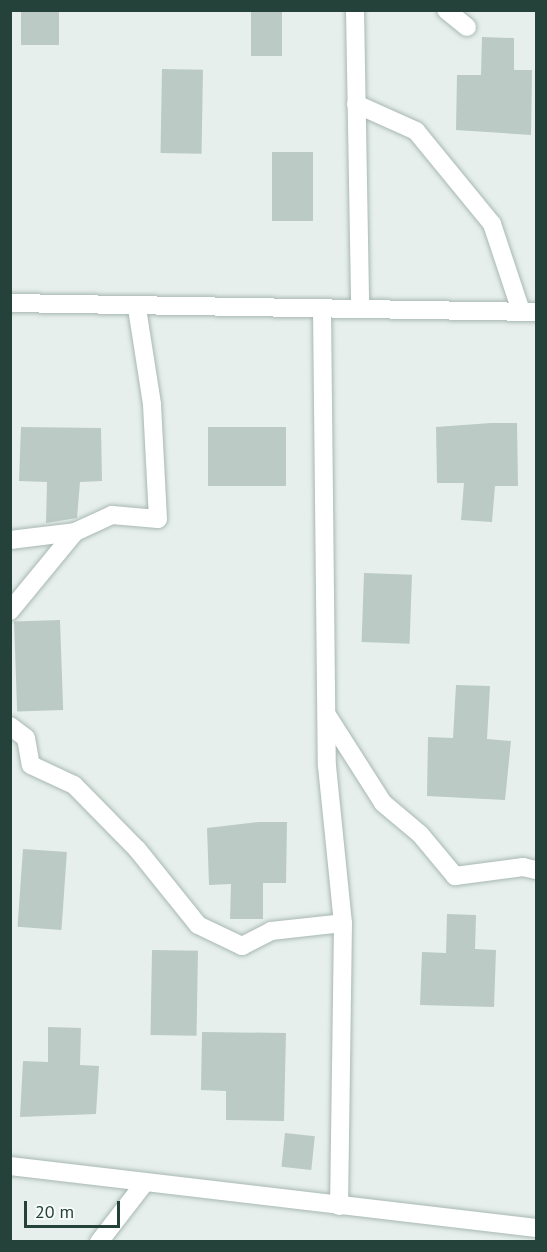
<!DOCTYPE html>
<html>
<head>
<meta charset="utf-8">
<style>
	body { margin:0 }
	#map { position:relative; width:547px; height:1252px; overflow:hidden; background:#e6efeb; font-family:"PT Sans",sans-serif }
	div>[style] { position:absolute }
	.building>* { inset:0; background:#bbcac4; transform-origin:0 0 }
	.roads { filter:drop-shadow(0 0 2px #a8b8b2) drop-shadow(0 0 2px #a8b8b2) }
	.minor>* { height:18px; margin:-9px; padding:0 9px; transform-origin:9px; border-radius:9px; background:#fff }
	span { translate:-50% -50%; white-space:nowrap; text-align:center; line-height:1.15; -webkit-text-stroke:5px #f7fbf9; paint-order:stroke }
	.frame { position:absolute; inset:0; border:12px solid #24423a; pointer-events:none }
	.scale { position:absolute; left:24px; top:1201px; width:96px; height:27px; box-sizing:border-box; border:3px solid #24423a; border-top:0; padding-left:8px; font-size:18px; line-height:21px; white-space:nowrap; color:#24423a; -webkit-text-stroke:4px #f7fbf9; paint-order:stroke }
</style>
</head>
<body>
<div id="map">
	<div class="building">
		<i style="left:21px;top:10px;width:38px;height:35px"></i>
		<i style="left:251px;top:10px;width:31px;height:46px"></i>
		<i style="clip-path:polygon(482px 37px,514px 38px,514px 70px,532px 70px,531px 135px,456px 130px,457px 75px,481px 75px)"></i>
		<i style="left:162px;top:69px;width:41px;height:84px;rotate:1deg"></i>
		<i style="left:272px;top:152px;width:41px;height:69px"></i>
		<i style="clip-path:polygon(491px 423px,517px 423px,518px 486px,495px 486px,492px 522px,461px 520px,464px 483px,437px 483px,436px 427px)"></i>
		<i style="clip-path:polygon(21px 427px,101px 428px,102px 481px,80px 482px,77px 518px,46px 523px,47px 482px,19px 481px)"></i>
		<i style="left:208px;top:427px;width:78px;height:59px"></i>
		<i style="left:364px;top:573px;width:48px;height:69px;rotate:2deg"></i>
		<i style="left:60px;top:620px;width:90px;height:46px;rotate:88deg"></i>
		<i style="clip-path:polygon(456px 685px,490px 686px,487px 739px,511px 741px,505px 800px,427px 796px,428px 737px,453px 738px)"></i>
		<i style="clip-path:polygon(259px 822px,287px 822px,286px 883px,263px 883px,263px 919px,230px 919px,231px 884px,209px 885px,207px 828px)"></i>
		<i style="left:23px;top:849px;width:44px;height:78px;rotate:4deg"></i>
		<i style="clip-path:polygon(447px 914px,476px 915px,475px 949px,496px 950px,494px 1007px,420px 1005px,422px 952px,446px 953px)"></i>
		<i style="left:152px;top:950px;width:46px;height:85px;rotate:1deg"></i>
		<i style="clip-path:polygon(48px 1027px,81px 1028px,80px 1065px,99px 1066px,96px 1114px,20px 1117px,23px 1061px,48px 1062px)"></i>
		<i style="clip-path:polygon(202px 1032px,286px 1033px,284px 1121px,226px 1120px,226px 1091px,201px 1090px)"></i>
		<i style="left:285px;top:1133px;width:30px;height:34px;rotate:6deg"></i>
	</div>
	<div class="roads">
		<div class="minor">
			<i style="left:355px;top:10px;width:297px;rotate:89deg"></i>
			<i style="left:446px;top:10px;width:27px;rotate:39deg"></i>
			<i style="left:356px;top:104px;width:66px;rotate:24.2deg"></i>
			<i style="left:416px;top:131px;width:120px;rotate:50.7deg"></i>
			<i style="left:492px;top:224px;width:92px;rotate:71.6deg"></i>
			<i style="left:10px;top:303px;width:526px;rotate:0.98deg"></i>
			<i style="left:322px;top:308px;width:458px;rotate:89.4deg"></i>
			<i style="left:327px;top:766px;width:158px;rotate:84.2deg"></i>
			<i style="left:343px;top:923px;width:283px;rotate:90.8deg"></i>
			<i style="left:10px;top:540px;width:65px;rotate:-7deg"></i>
			<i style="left:75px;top:532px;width:41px;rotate:-24.7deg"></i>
			<i style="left:112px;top:515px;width:46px;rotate:5deg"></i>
			<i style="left:158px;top:519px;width:115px;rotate:-93deg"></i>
			<i style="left:152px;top:404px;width:97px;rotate:-98.9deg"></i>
			<i style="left:10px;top:611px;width:102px;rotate:-50.6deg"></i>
			<i style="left:327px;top:715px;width:104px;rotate:57.5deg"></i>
			<i style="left:383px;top:803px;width:48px;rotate:40deg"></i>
			<i style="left:420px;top:834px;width:55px;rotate:50.2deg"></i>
			<i style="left:455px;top:876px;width:69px;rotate:-7.5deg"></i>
			<i style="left:523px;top:867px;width:13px;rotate:13deg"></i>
			<i style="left:10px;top:726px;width:20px;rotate:37deg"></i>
			<i style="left:26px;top:738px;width:27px;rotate:80deg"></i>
			<i style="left:31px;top:765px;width:47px;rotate:24.9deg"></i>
			<i style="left:74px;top:785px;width:90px;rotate:45.5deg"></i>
			<i style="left:137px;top:849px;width:97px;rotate:51.2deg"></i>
			<i style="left:198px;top:925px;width:49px;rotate:25.5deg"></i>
			<i style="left:242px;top:946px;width:33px;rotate:-27deg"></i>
			<i style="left:271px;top:931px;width:72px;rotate:-6.3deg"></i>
			<i style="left:10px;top:1166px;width:530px;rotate:6.72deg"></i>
			<i style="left:99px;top:1242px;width:72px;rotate:-52.3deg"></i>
		</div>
	</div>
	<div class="frame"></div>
	<div class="scale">20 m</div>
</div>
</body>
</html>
